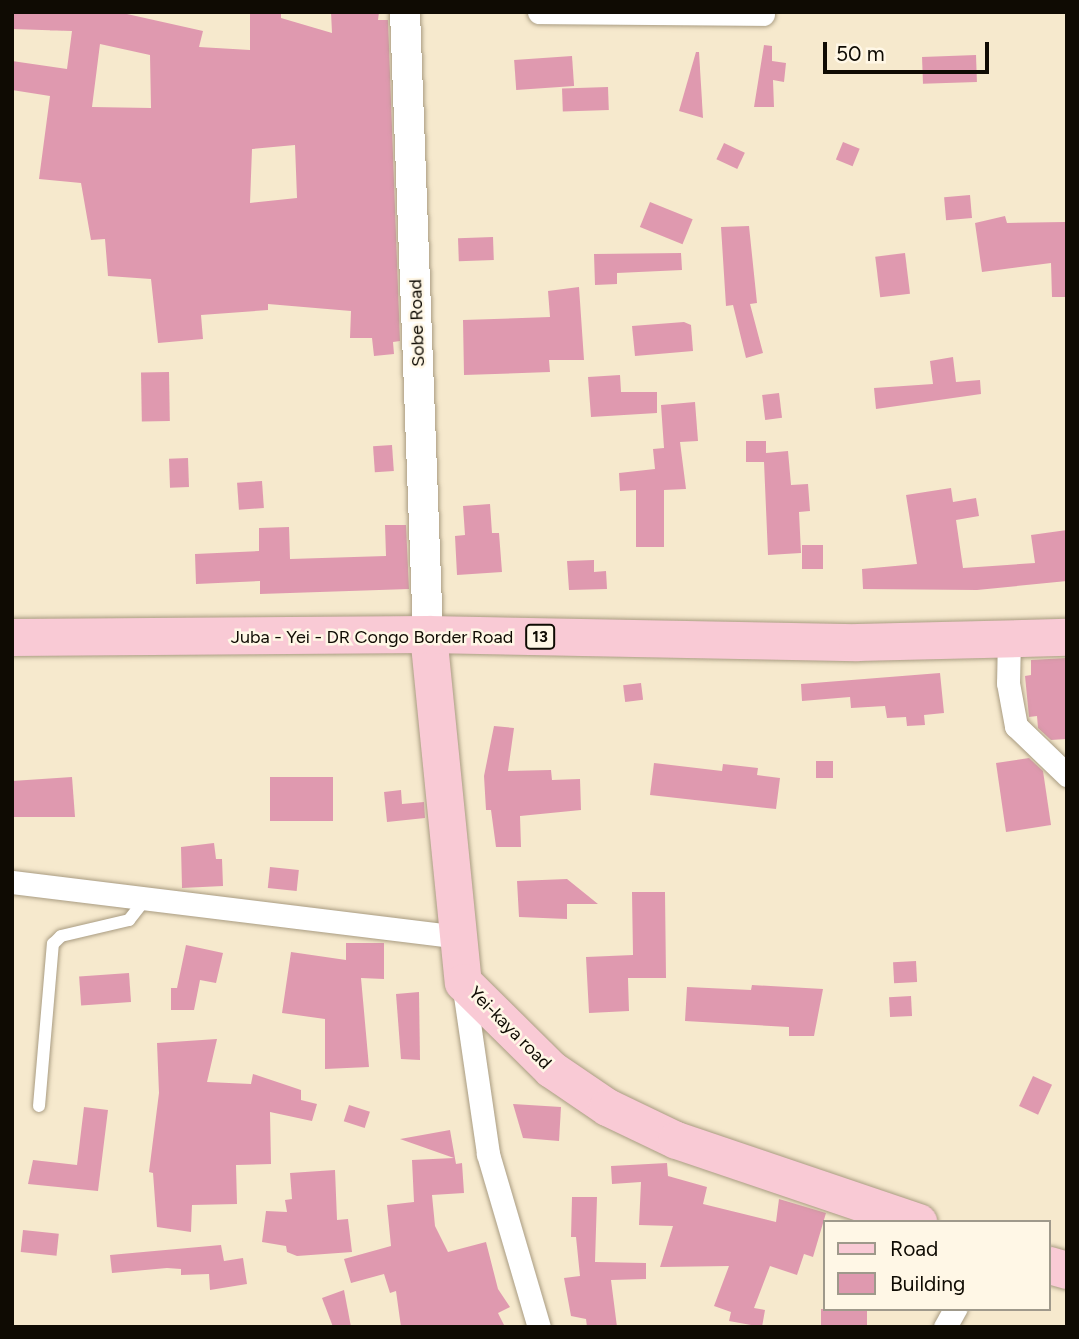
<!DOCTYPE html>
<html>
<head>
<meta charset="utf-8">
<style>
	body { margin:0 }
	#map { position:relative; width:1079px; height:1339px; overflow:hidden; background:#f6e9cd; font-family:Figtree,sans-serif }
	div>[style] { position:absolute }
	.building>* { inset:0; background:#df99af; transform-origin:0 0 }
	.roads { filter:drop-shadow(0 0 2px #a99c82) drop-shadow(0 0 2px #a99c82) }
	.service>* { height:12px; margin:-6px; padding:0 6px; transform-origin:6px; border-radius:6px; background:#fff }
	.minor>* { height:23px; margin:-11.5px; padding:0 11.5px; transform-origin:11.5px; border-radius:11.5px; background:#fff }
	.tertiary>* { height:30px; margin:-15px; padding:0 15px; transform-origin:15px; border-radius:15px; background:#fff }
	.primary>* { height:37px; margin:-18.5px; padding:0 18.5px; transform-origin:18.5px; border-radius:18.5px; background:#f9cad5 }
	span { translate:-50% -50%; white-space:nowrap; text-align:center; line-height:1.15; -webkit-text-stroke:5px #fff7e6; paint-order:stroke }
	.shield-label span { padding:2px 5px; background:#fff7e6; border:2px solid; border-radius:5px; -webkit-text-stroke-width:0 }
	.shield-label { font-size:16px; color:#0f0b03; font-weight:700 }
	.street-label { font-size:18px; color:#0f0b03 }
	.frame { position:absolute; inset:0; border:14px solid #0f0b03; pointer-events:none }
	.legend { position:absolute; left:823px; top:1220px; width:228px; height:91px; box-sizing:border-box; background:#fff7e6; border:2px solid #9f998b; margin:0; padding:9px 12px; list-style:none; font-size:21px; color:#0f0b03 }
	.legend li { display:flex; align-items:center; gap:14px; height:35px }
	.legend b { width:35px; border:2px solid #9f998b }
	.scale { position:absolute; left:823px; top:42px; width:166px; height:32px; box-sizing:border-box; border:4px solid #0f0b03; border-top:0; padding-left:9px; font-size:21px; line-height:24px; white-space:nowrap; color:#0f0b03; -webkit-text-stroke:5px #fff7e6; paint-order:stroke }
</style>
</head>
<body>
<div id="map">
	<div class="building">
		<i style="clip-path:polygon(evenodd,12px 12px,118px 12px,203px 31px,199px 47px,250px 50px,250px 12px,281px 12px,281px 18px,332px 33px,331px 12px,379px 12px,378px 20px,388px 20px,400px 341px,393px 342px,394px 354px,374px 356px,372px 338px,350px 338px,351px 311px,268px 304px,268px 310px,201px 315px,203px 339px,158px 343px,151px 279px,108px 276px,105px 239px,91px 240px,81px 183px,39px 179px,50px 96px,12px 90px,12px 61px,67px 69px,72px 31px,12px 29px,12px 12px,100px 44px,150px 55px,151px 108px,92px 107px,100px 44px,12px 12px,295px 145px,297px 198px,250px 203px,252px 149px,295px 145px)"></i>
		<i style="clip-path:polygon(764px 45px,772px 46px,772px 61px,786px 63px,784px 82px,773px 80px,774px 107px,754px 107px)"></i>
		<i style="clip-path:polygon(696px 52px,699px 52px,703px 118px,679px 111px)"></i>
		<i style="left:976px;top:55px;width:27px;height:54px;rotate:88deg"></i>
		<i style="left:572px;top:56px;width:30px;height:58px;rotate:86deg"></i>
		<i style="left:608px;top:87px;width:23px;height:46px;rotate:88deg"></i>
		<i style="left:843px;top:142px;width:18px;height:19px;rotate:22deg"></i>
		<i style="left:724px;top:143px;width:23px;height:18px;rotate:25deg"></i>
		<i style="left:970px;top:195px;width:23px;height:26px;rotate:85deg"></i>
		<i style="left:650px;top:202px;width:46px;height:27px;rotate:22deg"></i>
		<i style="clip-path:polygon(1005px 216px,1007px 223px,1065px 222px,1067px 297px,1052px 297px,1051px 263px,982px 272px,975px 223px)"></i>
		<i style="clip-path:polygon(749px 226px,757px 303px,750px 304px,763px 353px,746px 358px,733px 305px,726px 306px,721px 227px)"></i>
		<i style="left:493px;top:237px;width:23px;height:35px;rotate:88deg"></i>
		<i style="clip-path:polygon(681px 253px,682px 270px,617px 273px,617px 284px,595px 285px,594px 254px)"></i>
		<i style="left:905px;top:253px;width:41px;height:30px;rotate:83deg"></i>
		<i style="clip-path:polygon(579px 287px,584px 360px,549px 360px,550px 372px,464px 375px,463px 320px,550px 317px,548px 291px)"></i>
		<i style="clip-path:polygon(684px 322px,691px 325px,693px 351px,635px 356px,632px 326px)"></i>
		<i style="clip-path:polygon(953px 357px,956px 382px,980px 380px,981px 394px,876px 409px,874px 388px,933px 384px,930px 361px)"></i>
		<i style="left:169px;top:372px;width:49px;height:28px;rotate:89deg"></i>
		<i style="clip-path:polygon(620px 375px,621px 392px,657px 392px,657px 413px,591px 417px,588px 377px)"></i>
		<i style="left:779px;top:393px;width:25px;height:17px;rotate:83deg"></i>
		<i style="clip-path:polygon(695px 402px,698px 441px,680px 442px,686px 489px,664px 490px,664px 547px,636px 547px,636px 490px,620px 491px,619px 473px,655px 469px,653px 449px,664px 448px,661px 405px)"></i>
		<i style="clip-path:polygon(746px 441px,766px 441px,766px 453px,788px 451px,791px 485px,808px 484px,810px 511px,799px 512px,801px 553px,768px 555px,764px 462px,746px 462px)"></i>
		<i style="left:392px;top:445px;width:26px;height:19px;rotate:86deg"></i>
		<i style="left:188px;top:458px;width:29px;height:19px;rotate:88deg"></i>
		<i style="left:262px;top:481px;width:27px;height:25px;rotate:86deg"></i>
		<i style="clip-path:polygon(951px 488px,953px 502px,976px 498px,979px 516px,956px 520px,963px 568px,1035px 563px,1031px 535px,1067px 530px,1067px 581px,977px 590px,863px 589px,862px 569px,917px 564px,906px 495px)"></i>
		<i style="clip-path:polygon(490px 504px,492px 533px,499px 533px,502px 572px,457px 575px,455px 536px,465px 535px,463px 506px)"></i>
		<i style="clip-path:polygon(385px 525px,406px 525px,409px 589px,260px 594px,260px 581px,196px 584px,195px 554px,259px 551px,259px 528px,289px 527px,290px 559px,386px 556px)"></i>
		<i style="left:802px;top:545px;width:21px;height:24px"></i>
		<i style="clip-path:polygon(594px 560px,594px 572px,606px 571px,607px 589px,569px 590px,567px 561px)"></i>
		<i style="clip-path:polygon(1067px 658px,1066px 739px,1051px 740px,1038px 728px,1037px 716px,1029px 717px,1025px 676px,1031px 675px,1031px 660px)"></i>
		<i style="clip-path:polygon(940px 673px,944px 713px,924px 715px,925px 725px,907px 726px,906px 717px,887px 718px,885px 706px,851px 708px,850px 697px,802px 701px,801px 684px)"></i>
		<i style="left:641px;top:683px;width:17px;height:18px;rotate:83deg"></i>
		<i style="clip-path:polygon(494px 726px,514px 728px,508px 771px,551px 770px,552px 780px,580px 779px,581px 810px,520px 816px,521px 847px,496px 847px,491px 810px,486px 810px,484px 776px)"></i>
		<i style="clip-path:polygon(1029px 758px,1043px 771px,1051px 825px,1006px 832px,996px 763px)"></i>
		<i style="left:816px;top:761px;width:17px;height:17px"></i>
		<i style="clip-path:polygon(654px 763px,722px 771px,723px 764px,758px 768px,757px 775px,780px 778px,776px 809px,650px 795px)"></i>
		<i style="clip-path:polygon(72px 777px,75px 817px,12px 817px,12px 781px)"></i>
		<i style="left:270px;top:777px;width:63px;height:44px"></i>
		<i style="clip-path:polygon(401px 790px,402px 804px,424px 802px,425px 818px,387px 822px,384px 792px)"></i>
		<i style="clip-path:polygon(214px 843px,216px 859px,222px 859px,223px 886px,182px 888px,181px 847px)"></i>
		<i style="left:270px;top:867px;width:29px;height:21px;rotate:6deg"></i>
		<i style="clip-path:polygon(567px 879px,598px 904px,567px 904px,567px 919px,519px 917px,517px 881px)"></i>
		<i style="clip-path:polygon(632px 892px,665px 892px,666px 978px,628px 978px,629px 1011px,589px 1013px,586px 957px,633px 955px)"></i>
		<i style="clip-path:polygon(346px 943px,384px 943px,384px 979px,361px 978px,369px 1067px,325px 1069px,325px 1019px,282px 1013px,291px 952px,346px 960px)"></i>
		<i style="clip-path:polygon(186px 945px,223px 953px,216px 983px,200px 980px,194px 1010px,171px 1010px,171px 988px,177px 988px)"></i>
		<i style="left:916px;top:961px;width:21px;height:23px;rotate:87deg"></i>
		<i style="left:129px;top:973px;width:29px;height:50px;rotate:86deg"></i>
		<i style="clip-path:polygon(752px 985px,823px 989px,814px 1036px,789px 1036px,789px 1027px,685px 1021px,687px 987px,751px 990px)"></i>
		<i style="clip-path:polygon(419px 992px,420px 1060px,401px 1059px,396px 994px)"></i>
		<i style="left:911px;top:996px;width:20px;height:22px;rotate:87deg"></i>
		<i style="clip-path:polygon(217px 1039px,207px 1082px,251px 1084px,253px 1074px,301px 1090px,301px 1100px,317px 1104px,312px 1121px,270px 1112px,271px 1164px,236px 1165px,237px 1204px,192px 1205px,191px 1232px,157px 1227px,153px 1173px,149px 1172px,159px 1093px,157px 1043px)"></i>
		<i style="left:1033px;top:1076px;width:21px;height:33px;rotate:25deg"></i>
		<i style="clip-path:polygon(513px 1104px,561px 1107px,559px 1141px,523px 1138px)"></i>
		<i style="left:349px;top:1105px;width:22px;height:17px;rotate:18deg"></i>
		<i style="clip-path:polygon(84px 1107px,108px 1110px,98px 1191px,28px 1184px,33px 1160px,77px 1165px)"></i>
		<i style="clip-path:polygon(450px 1130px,456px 1164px,462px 1163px,464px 1193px,432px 1195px,435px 1226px,448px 1252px,486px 1242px,498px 1289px,510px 1307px,498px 1313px,505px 1327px,401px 1327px,396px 1291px,390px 1293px,384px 1274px,351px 1283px,344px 1259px,391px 1246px,387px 1205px,414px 1202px,412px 1160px,454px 1158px,400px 1139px)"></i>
		<i style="clip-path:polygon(667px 1163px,668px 1176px,707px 1187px,703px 1204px,776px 1222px,779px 1199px,826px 1213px,813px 1257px,804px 1254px,797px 1275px,770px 1266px,754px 1308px,765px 1310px,762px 1327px,729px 1321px,731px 1312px,714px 1306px,729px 1266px,660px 1267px,673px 1226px,639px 1225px,641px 1182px,612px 1184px,611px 1166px)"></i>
		<i style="clip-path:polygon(335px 1170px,337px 1220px,348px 1219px,352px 1252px,297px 1256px,287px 1252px,286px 1246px,262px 1242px,266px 1211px,287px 1212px,285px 1200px,292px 1199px,290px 1173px)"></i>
		<i style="clip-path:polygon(572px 1197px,597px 1197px,595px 1262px,646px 1263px,646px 1279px,611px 1280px,617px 1327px,587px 1327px,586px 1319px,571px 1316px,564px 1278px,580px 1276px,576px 1237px,571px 1237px)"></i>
		<i style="left:23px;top:1230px;width:36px;height:22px;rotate:6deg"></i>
		<i style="clip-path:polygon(221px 1245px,224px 1261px,243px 1258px,247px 1284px,210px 1290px,209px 1274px,181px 1275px,181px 1269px,167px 1268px,112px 1273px,110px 1255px)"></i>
		<i style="clip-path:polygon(344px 1290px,351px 1327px,333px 1327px,322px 1298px)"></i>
		<i style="left:821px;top:1309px;width:46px;height:18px"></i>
	</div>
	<div class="roads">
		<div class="service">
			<i style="left:39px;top:1106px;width:163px;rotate:-85.1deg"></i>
			<i style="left:53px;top:944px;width:11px;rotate:-45deg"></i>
			<i style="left:61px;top:936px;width:70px;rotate:-13.2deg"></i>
			<i style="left:129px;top:920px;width:28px;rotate:-52deg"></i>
		</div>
		<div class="minor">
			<i style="left:539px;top:12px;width:224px;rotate:0.5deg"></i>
			<i style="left:1009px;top:637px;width:46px;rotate:91.2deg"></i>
			<i style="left:1008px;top:683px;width:44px;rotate:79.5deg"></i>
			<i style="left:1016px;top:726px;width:71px;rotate:43.9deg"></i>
			<i style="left:12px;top:882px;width:448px;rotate:7deg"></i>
			<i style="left:463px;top:982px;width:174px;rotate:81.7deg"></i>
			<i style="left:488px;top:1154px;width:180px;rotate:73.6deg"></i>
			<i style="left:945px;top:1327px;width:21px;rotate:-61deg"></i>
		</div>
		<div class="tertiary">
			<i style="left:405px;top:12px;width:622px;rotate:87.88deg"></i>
		</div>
		<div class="primary">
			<i style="left:428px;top:634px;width:350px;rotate:84.3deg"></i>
			<i style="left:463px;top:982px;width:124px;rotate:44.7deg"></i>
			<i style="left:551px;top:1069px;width:68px;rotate:34.2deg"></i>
			<i style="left:607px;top:1107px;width:76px;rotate:25.6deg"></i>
			<i style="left:676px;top:1140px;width:256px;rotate:18.7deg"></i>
			<i style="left:12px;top:637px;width:416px;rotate:-0.4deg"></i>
			<i style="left:428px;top:634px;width:429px;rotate:1.1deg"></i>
			<i style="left:857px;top:642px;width:210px;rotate:-1.4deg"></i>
			<i style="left:1049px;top:1265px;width:19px;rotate:16deg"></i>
		</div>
	</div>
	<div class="shield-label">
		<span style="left:540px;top:637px">13</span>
	</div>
	<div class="street-label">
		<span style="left:417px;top:323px;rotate:-92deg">Sobe Road</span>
		<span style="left:372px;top:637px">Juba - Yei - DR Congo Border Road</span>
		<span style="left:510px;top:1028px;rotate:45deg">Yei-kaya road</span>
	</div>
	<div class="frame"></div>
	<ul class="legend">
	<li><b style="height:9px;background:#f9cad5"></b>Road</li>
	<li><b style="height:19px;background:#df99af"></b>Building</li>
	</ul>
	<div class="scale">50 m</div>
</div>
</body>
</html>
